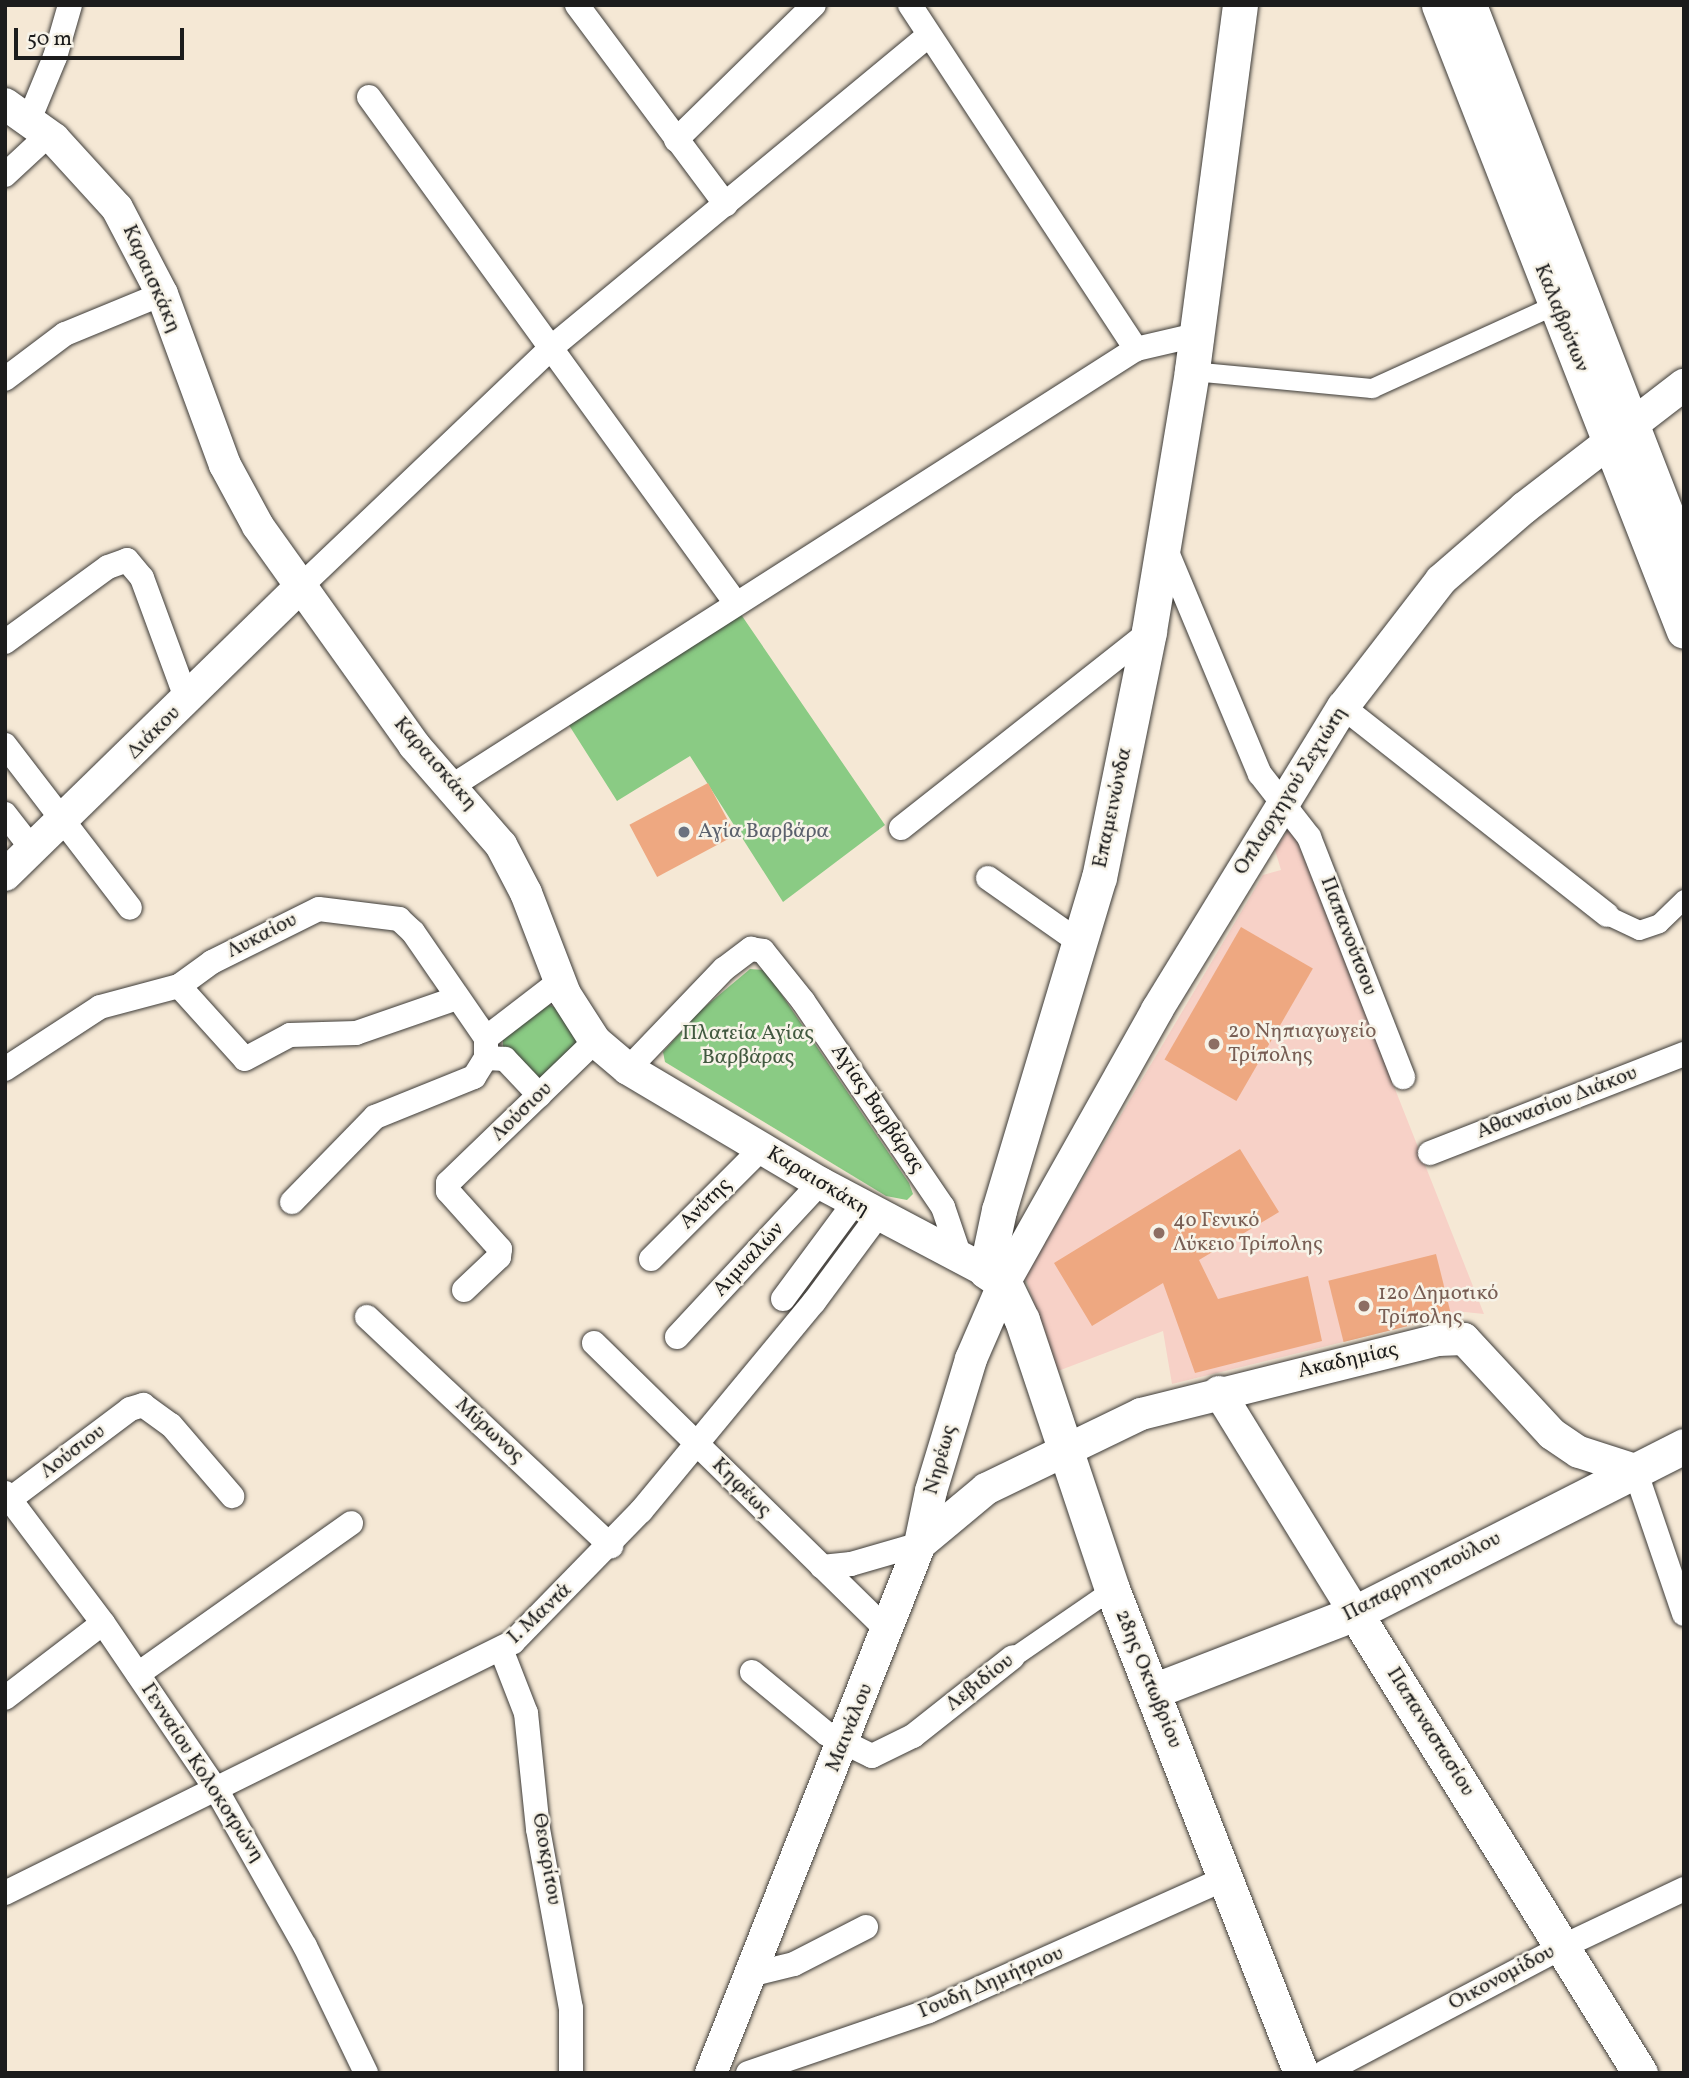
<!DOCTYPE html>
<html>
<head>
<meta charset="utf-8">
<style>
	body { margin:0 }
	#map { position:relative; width:1689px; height:2078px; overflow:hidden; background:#f5e8d5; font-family:Vollkorn,serif }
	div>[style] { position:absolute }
	.built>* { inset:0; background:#f7d1c7 }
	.green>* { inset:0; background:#8acb84 }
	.building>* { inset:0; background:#eea881; transform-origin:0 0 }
	.roads { filter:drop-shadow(0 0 2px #3d3b38) drop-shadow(0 0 2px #3d3b38) }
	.pedestrian>* { height:19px; margin:-9.5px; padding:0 9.5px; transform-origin:9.5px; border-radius:9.5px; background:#fff }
	.minor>* { height:24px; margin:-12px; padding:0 12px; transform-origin:12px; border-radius:12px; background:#fff }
	.tertiary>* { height:32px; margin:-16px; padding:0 16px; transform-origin:16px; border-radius:16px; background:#fff }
	.secondary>* { height:35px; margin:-17.5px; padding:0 17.5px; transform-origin:17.5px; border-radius:17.5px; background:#fff }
	.dots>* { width:19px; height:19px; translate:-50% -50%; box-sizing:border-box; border:4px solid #f7f3e8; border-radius:50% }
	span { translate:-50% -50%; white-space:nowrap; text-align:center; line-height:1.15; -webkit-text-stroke:5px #f7f3e8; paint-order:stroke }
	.street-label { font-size:21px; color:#1c1c1c }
	.worship-label { font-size:21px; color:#5b616d }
	.left { translate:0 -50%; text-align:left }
	.education-label { font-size:21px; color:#785e54 }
	.park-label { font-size:21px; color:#425940 }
	.frame { position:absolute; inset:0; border:7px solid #1c1c1c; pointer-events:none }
	.scale { position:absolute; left:14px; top:28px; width:170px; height:32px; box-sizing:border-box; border:4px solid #1c1c1c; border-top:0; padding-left:9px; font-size:21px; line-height:24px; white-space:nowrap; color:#1c1c1c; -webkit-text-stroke:5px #f7f3e8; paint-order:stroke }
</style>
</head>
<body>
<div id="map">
	<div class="built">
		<i style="clip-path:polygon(1291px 826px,1484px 1314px,1465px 1312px,1172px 1384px,1163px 1331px,1058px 1371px,1025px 1277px,1263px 875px,1281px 870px,1275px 850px)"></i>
	</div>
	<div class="green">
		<i style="clip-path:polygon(740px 613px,885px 825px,783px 902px,690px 756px,617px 801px,567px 722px)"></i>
		<i style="clip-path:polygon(750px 969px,765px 970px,909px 1183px,913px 1194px,907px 1200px,886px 1196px,665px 1062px,663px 1052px,700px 1011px)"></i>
		<i style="clip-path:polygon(545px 1003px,556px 1008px,580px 1044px,538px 1081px,503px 1048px,503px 1040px)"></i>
	</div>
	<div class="building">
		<i style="left:708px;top:783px;width:59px;height:89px;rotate:62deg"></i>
		<i style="left:1241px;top:927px;width:83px;height:153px;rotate:30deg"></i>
		<i style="clip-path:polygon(1240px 1149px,1279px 1212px,1199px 1260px,1218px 1299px,1308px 1276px,1322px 1341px,1195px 1373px,1163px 1283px,1092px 1326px,1054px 1263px)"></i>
		<i style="left:1436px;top:1254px;width:63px;height:111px;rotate:76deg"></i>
	</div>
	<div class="roads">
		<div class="pedestrian">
			<i style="left:1192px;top:371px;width:181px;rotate:5.4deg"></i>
			<i style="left:1372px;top:388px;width:202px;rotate:-24.5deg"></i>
			<i style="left:1607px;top:915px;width:35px;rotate:25deg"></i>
			<i style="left:1639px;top:930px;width:21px;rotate:-19deg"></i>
			<i style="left:1659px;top:923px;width:35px;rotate:-44deg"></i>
			<i style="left:1013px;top:1657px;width:120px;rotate:-34.5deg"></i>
		</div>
		<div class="minor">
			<i style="left:577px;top:5px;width:249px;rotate:53.3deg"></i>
			<i style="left:910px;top:5px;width:412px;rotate:56.7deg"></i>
			<i style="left:369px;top:97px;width:624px;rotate:54.07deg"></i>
			<i style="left:29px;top:120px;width:68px;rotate:-67.6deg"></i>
			<i style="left:55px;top:57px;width:54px;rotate:-73.9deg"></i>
			<i style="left:676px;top:140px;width:193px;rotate:-44.4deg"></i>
			<i style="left:5px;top:175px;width:59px;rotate:-42.9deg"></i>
			<i style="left:5px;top:379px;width:75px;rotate:-36.9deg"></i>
			<i style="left:65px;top:334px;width:105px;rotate:-22.4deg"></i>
			<i style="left:1164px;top:545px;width:248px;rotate:67.3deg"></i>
			<i style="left:1260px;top:774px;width:80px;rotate:52.1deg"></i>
			<i style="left:1309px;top:837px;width:258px;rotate:68.6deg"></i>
			<i style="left:299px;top:588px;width:349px;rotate:-43.6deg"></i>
			<i style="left:552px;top:347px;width:489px;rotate:-39.6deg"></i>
			<i style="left:5px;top:642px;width:127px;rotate:-36.1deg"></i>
			<i style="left:108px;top:567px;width:20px;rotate:-20deg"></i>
			<i style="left:127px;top:560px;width:23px;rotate:50deg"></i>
			<i style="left:142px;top:578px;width:130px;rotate:69.8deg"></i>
			<i style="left:1343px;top:707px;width:336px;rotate:38.2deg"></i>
			<i style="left:5px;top:745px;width:205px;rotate:52.5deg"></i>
			<i style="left:452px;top:786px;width:812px;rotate:-32.57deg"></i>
			<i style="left:1136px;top:349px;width:62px;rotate:-13.1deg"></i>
			<i style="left:5px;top:814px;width:46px;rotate:52.1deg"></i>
			<i style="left:901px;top:828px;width:316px;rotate:-38.3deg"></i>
			<i style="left:988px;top:878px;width:111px;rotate:35.1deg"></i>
			<i style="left:179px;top:986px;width:98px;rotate:47.9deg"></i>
			<i style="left:245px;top:1059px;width:51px;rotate:-28.1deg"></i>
			<i style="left:290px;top:1035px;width:66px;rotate:-1.7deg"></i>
			<i style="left:356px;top:1033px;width:107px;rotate:-19.1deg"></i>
			<i style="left:486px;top:1058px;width:19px;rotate:3deg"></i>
			<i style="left:505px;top:1059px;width:50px;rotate:46.6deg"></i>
			<i style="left:5px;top:1069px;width:113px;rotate:-33.1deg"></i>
			<i style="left:100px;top:1007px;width:82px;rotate:-14.9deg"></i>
			<i style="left:179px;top:986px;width:41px;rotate:-36deg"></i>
			<i style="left:212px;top:962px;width:119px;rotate:-26.4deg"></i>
			<i style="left:319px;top:909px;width:81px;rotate:7.1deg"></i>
			<i style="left:399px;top:919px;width:19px;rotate:43deg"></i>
			<i style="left:413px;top:932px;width:129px;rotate:55.4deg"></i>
			<i style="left:628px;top:1069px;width:139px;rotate:-46.2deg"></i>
			<i style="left:724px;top:969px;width:34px;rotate:-37deg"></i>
			<i style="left:751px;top:949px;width:12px;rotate:9deg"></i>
			<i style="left:763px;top:951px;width:64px;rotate:51.3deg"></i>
			<i style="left:803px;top:1001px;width:249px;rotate:55.8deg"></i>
			<i style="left:943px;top:1207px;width:53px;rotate:71.2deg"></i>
			<i style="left:1430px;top:1153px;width:273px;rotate:-21.3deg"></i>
			<i style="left:292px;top:1202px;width:119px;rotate:-45.7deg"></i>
			<i style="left:375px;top:1117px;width:107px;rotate:-22deg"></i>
			<i style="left:474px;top:1077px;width:22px;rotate:-58deg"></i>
			<i style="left:486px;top:1058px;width:20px;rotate:-90deg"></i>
			<i style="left:486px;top:1038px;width:93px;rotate:-37.6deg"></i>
			<i style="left:651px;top:1259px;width:157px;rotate:-45deg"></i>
			<i style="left:464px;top:1290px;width:48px;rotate:-43.3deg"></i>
			<i style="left:499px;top:1257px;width:8px;rotate:-83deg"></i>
			<i style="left:500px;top:1249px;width:78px;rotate:-131.9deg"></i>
			<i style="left:448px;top:1191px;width:8px;rotate:-90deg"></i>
			<i style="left:448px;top:1183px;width:204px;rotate:-44deg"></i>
			<i style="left:783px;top:1299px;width:119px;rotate:-53.5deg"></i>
			<i style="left:367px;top:1317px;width:335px;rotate:43.2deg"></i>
			<i style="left:677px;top:1337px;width:210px;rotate:-47.1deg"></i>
			<i style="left:594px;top:1343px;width:413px;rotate:44.4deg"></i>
			<i style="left:1635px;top:1470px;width:152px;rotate:71.2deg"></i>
			<i style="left:5px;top:1493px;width:163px;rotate:53deg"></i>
			<i style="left:103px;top:1623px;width:201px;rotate:55.8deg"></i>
			<i style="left:216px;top:1789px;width:180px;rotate:60.5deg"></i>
			<i style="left:305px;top:1946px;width:141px;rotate:64.3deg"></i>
			<i style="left:5px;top:1503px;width:156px;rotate:-36.9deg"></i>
			<i style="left:130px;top:1409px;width:14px;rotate:-17deg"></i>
			<i style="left:143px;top:1405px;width:34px;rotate:36deg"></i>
			<i style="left:171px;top:1425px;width:94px;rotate:49.3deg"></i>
			<i style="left:822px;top:1567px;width:29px;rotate:-6deg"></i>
			<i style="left:851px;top:1564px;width:72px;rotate:-16.2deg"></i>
			<i style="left:501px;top:1649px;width:69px;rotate:68.7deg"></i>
			<i style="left:526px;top:1713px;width:117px;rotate:84.1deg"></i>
			<i style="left:538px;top:1829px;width:182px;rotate:79.6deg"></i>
			<i style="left:571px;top:2008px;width:65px;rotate:90deg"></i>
			<i style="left:752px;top:1672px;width:97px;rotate:39.6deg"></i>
			<i style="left:827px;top:1734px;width:50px;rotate:26.1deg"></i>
			<i style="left:872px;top:1756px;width:46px;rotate:-26deg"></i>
			<i style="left:913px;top:1736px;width:127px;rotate:-38.3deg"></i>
			<i style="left:138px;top:1674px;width:261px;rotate:-35.3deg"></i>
			<i style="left:5px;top:1698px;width:123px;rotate:-37.4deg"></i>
			<i style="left:5px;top:1893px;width:567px;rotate:-26.29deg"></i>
			<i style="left:513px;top:1642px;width:183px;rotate:-45.7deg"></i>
			<i style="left:641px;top:1511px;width:271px;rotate:-50.4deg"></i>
			<i style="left:814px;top:1302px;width:106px;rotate:-53.5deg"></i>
			<i style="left:749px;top:1975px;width:46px;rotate:-13.7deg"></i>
			<i style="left:794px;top:1964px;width:81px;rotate:-27.2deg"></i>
			<i style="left:748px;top:2073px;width:191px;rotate:-18.9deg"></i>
			<i style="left:929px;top:2011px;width:326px;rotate:-24.1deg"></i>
			<i style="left:1323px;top:2073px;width:272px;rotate:-27.8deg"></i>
			<i style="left:1564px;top:1946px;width:133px;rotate:-25.4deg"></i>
		</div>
		<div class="tertiary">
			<i style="left:5px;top:104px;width:60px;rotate:35.5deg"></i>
			<i style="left:54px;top:139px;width:93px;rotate:47.6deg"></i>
			<i style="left:117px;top:208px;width:97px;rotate:62.4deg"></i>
			<i style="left:162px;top:294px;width:182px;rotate:69.8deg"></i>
			<i style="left:225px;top:465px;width:69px;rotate:61.6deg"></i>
			<i style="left:258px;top:526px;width:269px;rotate:54.5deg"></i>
			<i style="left:414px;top:745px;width:133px;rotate:49deg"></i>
			<i style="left:501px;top:845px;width:54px;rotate:62.5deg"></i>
			<i style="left:526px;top:893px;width:108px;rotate:68.9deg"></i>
			<i style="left:565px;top:994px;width:56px;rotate:57.4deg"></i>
			<i style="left:595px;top:1041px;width:43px;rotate:40.3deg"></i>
			<i style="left:628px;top:1069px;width:223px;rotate:30.7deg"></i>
			<i style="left:820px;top:1183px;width:188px;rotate:27.9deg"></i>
			<i style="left:5px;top:875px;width:411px;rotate:-44.3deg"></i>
			<i style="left:1219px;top:1392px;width:259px;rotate:58.4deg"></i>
			<i style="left:920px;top:1544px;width:54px;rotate:-78.3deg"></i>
			<i style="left:931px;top:1491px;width:138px;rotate:-73.1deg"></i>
			<i style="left:971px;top:1359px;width:83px;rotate:-66.5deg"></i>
			<i style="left:1004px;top:1283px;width:313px;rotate:-60.7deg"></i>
			<i style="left:1157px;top:1010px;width:356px;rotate:-58.5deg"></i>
			<i style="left:1343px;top:707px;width:160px;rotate:-52.3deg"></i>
			<i style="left:1441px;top:580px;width:110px;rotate:-40.9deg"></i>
			<i style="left:1524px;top:508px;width:202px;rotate:-37.6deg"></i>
			<i style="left:711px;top:2073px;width:569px;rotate:-68.44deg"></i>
			<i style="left:920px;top:1544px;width:86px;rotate:-39.8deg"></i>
			<i style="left:986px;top:1489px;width:172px;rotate:-25.8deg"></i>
			<i style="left:1141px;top:1414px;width:306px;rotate:-14deg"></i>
			<i style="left:1438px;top:1340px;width:26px;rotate:-2deg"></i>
			<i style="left:1464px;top:1339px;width:129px;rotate:47.2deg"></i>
			<i style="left:1552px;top:1434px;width:32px;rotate:34deg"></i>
			<i style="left:1579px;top:1452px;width:59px;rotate:17.8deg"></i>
		</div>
		<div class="secondary">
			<i style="left:1240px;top:5px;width:369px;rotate:97.5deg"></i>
			<i style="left:1192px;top:371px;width:265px;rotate:99.4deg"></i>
			<i style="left:1149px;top:632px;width:250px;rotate:101.5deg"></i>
			<i style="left:1099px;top:877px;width:348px;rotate:106.7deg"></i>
			<i style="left:999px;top:1210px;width:62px;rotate:102deg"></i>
			<i style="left:986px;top:1271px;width:22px;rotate:34deg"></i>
			<i style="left:1004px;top:1283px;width:41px;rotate:64.1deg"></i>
			<i style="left:1022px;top:1320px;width:284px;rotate:71.5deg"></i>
			<i style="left:1112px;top:1589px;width:520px;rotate:68.67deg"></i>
			<i style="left:1439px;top:5px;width:672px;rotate:68.63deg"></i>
			<i style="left:1469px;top:5px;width:595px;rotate:68.82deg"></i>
			<i style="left:1355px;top:1613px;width:541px;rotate:58.22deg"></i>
			<i style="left:1153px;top:1691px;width:217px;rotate:-21.1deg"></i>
			<i style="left:1355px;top:1613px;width:369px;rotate:-26.9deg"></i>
		</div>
	</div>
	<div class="dots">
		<i style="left:684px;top:832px;background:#6b7280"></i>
		<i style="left:1214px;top:1044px;background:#8d6e63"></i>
		<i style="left:1159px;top:1233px;background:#8d6e63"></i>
		<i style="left:1364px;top:1306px;background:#8d6e63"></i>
	</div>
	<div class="street-label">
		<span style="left:151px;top:279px;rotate:66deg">Καραισκάκη</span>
		<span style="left:1561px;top:318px;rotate:68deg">Καλαβρύτων</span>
		<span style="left:154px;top:733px;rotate:-45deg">Διάκου</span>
		<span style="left:435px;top:764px;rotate:49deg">Καραισκάκη</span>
		<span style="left:1291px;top:791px;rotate:-58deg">Οπλαρχηγού Σεχιώτη</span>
		<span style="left:1113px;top:808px;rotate:-78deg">Επαμεινώνδα</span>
		<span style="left:262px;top:936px;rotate:-27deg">Λυκαίου</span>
		<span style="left:1348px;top:936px;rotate:69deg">Παπανούτσου</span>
		<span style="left:1557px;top:1103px;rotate:-21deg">Αθανασίου Διάκου</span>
		<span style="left:877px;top:1109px;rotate:56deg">Αγίας Βαρβάρας</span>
		<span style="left:522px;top:1112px;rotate:-44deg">Λούσιου</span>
		<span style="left:818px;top:1182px;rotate:31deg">Καραισκάκη</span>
		<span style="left:706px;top:1204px;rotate:-45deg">Ανύτης</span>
		<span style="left:749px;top:1260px;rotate:-47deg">Αιμυαλών</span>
		<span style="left:1348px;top:1361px;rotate:-13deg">Ακαδημίας</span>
		<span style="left:489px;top:1431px;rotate:43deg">Μύρωνος</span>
		<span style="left:73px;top:1452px;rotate:-37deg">Λούσιου</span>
		<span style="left:941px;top:1460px;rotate:-74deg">Νηρέως</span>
		<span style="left:741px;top:1488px;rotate:45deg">Κηφέως</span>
		<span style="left:1422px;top:1577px;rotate:-27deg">Παπαρρηγοπούλου</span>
		<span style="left:540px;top:1614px;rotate:-43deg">Ι. Μαντά</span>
		<span style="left:1148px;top:1679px;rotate:68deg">28ης Οκτωβρίου</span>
		<span style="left:980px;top:1683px;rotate:-38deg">Λεβιδίου</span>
		<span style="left:850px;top:1728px;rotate:-68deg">Μαινάλου</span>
		<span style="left:1430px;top:1732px;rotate:58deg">Παπαναστασίου</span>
		<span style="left:202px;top:1773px;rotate:57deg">Γενναίου Κολοκοτρώνη</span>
		<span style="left:546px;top:1859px;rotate:80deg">Θεοκρίτου</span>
		<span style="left:1502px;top:1978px;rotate:-28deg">Οικονομίδου</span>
		<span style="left:991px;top:1983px;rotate:-23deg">Γουδή Δημήτριου</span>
	</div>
	<div class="worship-label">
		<span class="left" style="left:698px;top:832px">Αγία Βαρβάρα</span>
	</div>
	<div class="education-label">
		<span class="left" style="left:1228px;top:1044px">2ο Νηπιαγωγείο<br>Τρίπολης</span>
		<span class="left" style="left:1173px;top:1233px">4ο Γενικό<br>Λύκειο Τρίπολης</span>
		<span class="left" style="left:1378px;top:1306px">12ο Δημοτικό<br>Τρίπολης</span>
	</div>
	<div class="park-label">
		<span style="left:748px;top:1046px">Πλατεία Αγίας<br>Βαρβάρας</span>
	</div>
	<div class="frame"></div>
	<div class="scale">50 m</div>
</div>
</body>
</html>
